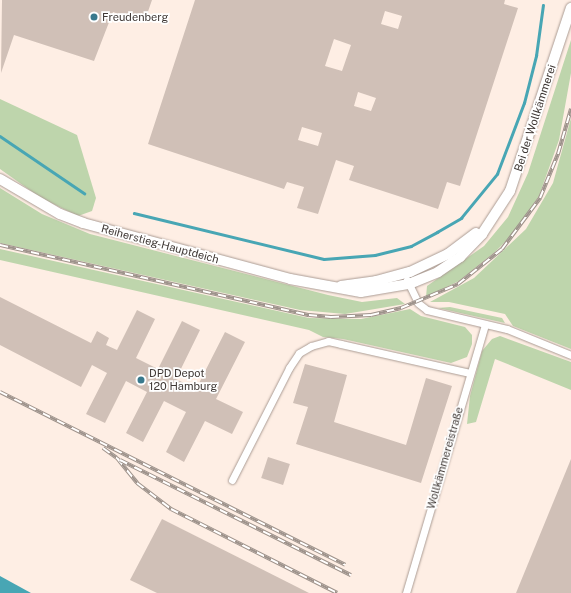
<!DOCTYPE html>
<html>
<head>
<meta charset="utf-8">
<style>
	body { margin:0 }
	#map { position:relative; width:571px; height:593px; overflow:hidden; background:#feeee4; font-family:"Public Sans",sans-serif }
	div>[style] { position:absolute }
	.green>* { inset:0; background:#bed5ac }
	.water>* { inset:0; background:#48a6b4 }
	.stream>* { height:2.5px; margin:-1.25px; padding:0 1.25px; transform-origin:1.25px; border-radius:1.25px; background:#48a6b4 }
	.building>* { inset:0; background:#d0c0b7; transform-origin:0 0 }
	.roads { filter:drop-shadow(0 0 1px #ab9c94) drop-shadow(0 0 1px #ab9c94) }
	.street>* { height:7px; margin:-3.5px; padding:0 3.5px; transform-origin:3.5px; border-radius:3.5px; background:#fff }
	.secondary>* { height:10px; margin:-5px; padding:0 5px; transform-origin:5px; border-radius:5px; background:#fff }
	.rail>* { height:4px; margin-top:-2px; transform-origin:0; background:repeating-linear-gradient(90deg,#fff 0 8px,#9d928b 0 16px); box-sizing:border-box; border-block:1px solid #9d928b }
	.dots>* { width:11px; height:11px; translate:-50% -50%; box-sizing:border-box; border:2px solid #fff; border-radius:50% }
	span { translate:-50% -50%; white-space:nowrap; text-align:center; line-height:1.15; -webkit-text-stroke:3.5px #fff; paint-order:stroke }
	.poi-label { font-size:11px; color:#3f3835 }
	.left { translate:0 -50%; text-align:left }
	.street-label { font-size:11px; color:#3f3835 }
</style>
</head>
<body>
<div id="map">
	<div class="green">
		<i style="clip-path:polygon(571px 40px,571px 73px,559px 140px,539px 196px,513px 234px,495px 252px,459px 281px,426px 297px,427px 286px,484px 246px,508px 217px,528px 173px)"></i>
		<i style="clip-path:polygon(0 99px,77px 135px,96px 198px,92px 211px,78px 216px,41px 198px,0 169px)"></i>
		<i style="clip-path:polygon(571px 118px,571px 349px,513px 326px,505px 314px,449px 302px,430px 302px,474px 278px,526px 229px,553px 183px)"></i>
		<i style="clip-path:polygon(0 188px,42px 214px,90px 234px,328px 295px,362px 302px,397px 298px,405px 304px,345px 314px,300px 310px,0 243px)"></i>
		<i style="clip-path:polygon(0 249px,309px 318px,361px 319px,410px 309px,421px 316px,465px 327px,472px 335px,472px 344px,467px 357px,451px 363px,343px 339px,323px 337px,309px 330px,0 260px)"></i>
		<i style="clip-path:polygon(450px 307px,502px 318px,505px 323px,438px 308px)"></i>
		<i style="clip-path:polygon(500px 336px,571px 362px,571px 390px,495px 359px,476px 422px,467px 424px,470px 396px,482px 351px,492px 339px)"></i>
	</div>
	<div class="water">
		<i style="clip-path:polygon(0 576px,31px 593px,0 593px)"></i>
	</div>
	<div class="stream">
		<i style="left:0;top:136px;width:102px;rotate:34.2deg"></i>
		<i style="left:134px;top:213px;width:195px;rotate:13.6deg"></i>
		<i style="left:324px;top:259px;width:51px;rotate:-4.5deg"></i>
		<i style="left:375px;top:255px;width:37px;rotate:-14deg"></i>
		<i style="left:411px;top:246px;width:30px;rotate:-28deg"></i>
		<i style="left:437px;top:232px;width:28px;rotate:-30deg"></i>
		<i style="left:461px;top:218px;width:57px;rotate:-50.7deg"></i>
		<i style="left:497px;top:174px;width:76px;rotate:-69.2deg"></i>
		<i style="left:524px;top:103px;width:49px;rotate:-75.7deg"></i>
		<i style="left:536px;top:56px;width:51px;rotate:-82.2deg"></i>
	</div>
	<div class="building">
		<i style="clip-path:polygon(2px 0,152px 0,144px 23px,113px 12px,94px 61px,14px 35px,1px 73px)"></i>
		<i style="clip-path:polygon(evenodd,195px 0,505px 0,504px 4px,518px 8px,460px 186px,447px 182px,438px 209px,349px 180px,354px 166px,336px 160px,318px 214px,297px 208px,304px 187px,287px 182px,284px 189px,148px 144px,195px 0,385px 11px,402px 16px,398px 29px,381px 24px,385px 11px,195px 0,334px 39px,351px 45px,342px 71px,325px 66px,334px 39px,195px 0,358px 92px,376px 98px,371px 111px,354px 106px,358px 92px,195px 0,302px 127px,322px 133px,318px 146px,298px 140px,302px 127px)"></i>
		<i style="clip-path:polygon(0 297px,91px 343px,97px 331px,109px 338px,106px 345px,117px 350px,137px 310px,155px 319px,136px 358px,158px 369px,182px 321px,200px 330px,176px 379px,196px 389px,225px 332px,245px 342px,216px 399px,243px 412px,232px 434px,205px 421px,184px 462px,166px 452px,186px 412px,164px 401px,143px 442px,126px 433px,147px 392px,126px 381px,105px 423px,86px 414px,107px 373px,92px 365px,81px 387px,0 345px)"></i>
		<i style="clip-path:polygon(305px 364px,347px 375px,334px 422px,406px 445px,426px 378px,452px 386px,421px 483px,296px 444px,308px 407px,293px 403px)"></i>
		<i style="left:268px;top:457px;width:23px;height:22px;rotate:18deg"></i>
		<i style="clip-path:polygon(571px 459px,571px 593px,516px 593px)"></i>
		<i style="clip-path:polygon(162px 519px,309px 593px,157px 593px,130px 580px)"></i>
	</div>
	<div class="roads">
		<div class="street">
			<i style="left:407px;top:280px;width:25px;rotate:64deg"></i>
			<i style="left:418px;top:303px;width:11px;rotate:38deg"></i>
			<i style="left:427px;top:310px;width:82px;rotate:13.4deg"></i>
			<i style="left:507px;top:329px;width:69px;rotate:22.1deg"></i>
			<i style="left:232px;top:480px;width:126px;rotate:-63deg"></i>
			<i style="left:289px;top:368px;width:18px;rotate:-56deg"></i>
			<i style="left:299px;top:353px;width:14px;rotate:-30deg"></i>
			<i style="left:311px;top:346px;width:18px;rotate:-16deg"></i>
			<i style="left:328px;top:341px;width:13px;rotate:13deg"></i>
			<i style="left:341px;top:344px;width:132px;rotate:12.7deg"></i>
			<i style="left:406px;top:593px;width:280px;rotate:-73.6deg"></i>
		</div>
		<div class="secondary">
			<i style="left:0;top:179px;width:69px;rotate:30.3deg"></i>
			<i style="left:60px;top:214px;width:25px;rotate:21deg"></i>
			<i style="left:83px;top:223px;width:214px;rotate:15.1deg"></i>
			<i style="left:290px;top:279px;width:72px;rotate:10.4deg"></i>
			<i style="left:361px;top:292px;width:49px;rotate:-9.5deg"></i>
			<i style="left:409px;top:284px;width:31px;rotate:-22deg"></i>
			<i style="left:438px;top:272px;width:27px;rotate:-34deg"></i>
			<i style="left:460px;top:257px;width:32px;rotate:-46deg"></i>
			<i style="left:482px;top:234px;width:51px;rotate:-56.9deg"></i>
			<i style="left:510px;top:191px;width:193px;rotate:-71.6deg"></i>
			<i style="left:341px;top:286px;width:35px;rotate:-8deg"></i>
			<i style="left:376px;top:281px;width:35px;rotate:-15deg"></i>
			<i style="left:410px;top:272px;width:42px;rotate:-25.3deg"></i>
			<i style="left:448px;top:254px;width:35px;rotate:-37deg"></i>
		</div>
	</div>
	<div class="rail">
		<i style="left:0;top:245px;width:317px;rotate:12.8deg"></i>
		<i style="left:309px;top:315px;width:22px;rotate:5deg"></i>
		<i style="left:331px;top:317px;width:40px;rotate:-2.9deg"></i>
		<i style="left:371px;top:315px;width:31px;rotate:-13deg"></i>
		<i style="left:401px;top:308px;width:62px;rotate:-22.8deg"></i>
		<i style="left:458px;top:284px;width:56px;rotate:-38.5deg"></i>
		<i style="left:502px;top:249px;width:64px;rotate:-53.3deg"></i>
		<i style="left:540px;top:198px;width:48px;rotate:-67.8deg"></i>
		<i style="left:558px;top:154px;width:47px;rotate:-73.9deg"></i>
		<i style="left:0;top:392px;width:386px;rotate:26.6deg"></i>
		<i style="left:103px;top:448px;width:17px;rotate:36deg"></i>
		<i style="left:117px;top:458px;width:32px;rotate:51deg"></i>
		<i style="left:137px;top:483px;width:43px;rotate:37.4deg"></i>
		<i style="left:171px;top:509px;width:186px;rotate:26.8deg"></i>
		<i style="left:120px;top:460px;width:258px;rotate:26.5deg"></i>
	</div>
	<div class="dots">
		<i style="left:94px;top:17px;background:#39798d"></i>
		<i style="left:141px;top:380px;background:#39798d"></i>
	</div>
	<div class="poi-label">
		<span class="left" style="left:102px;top:17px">Freudenberg</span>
		<span class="left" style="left:149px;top:380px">DPD Depot<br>120 Hamburg</span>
	</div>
	<div class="street-label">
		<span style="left:535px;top:118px;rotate:-72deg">Bei der Wollkämmerei</span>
		<span style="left:160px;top:244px;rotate:15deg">Reiherstieg-Hauptdeich</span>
		<span style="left:445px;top:458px;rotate:-74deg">Wollkämmereistraße</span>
	</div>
</div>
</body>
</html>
